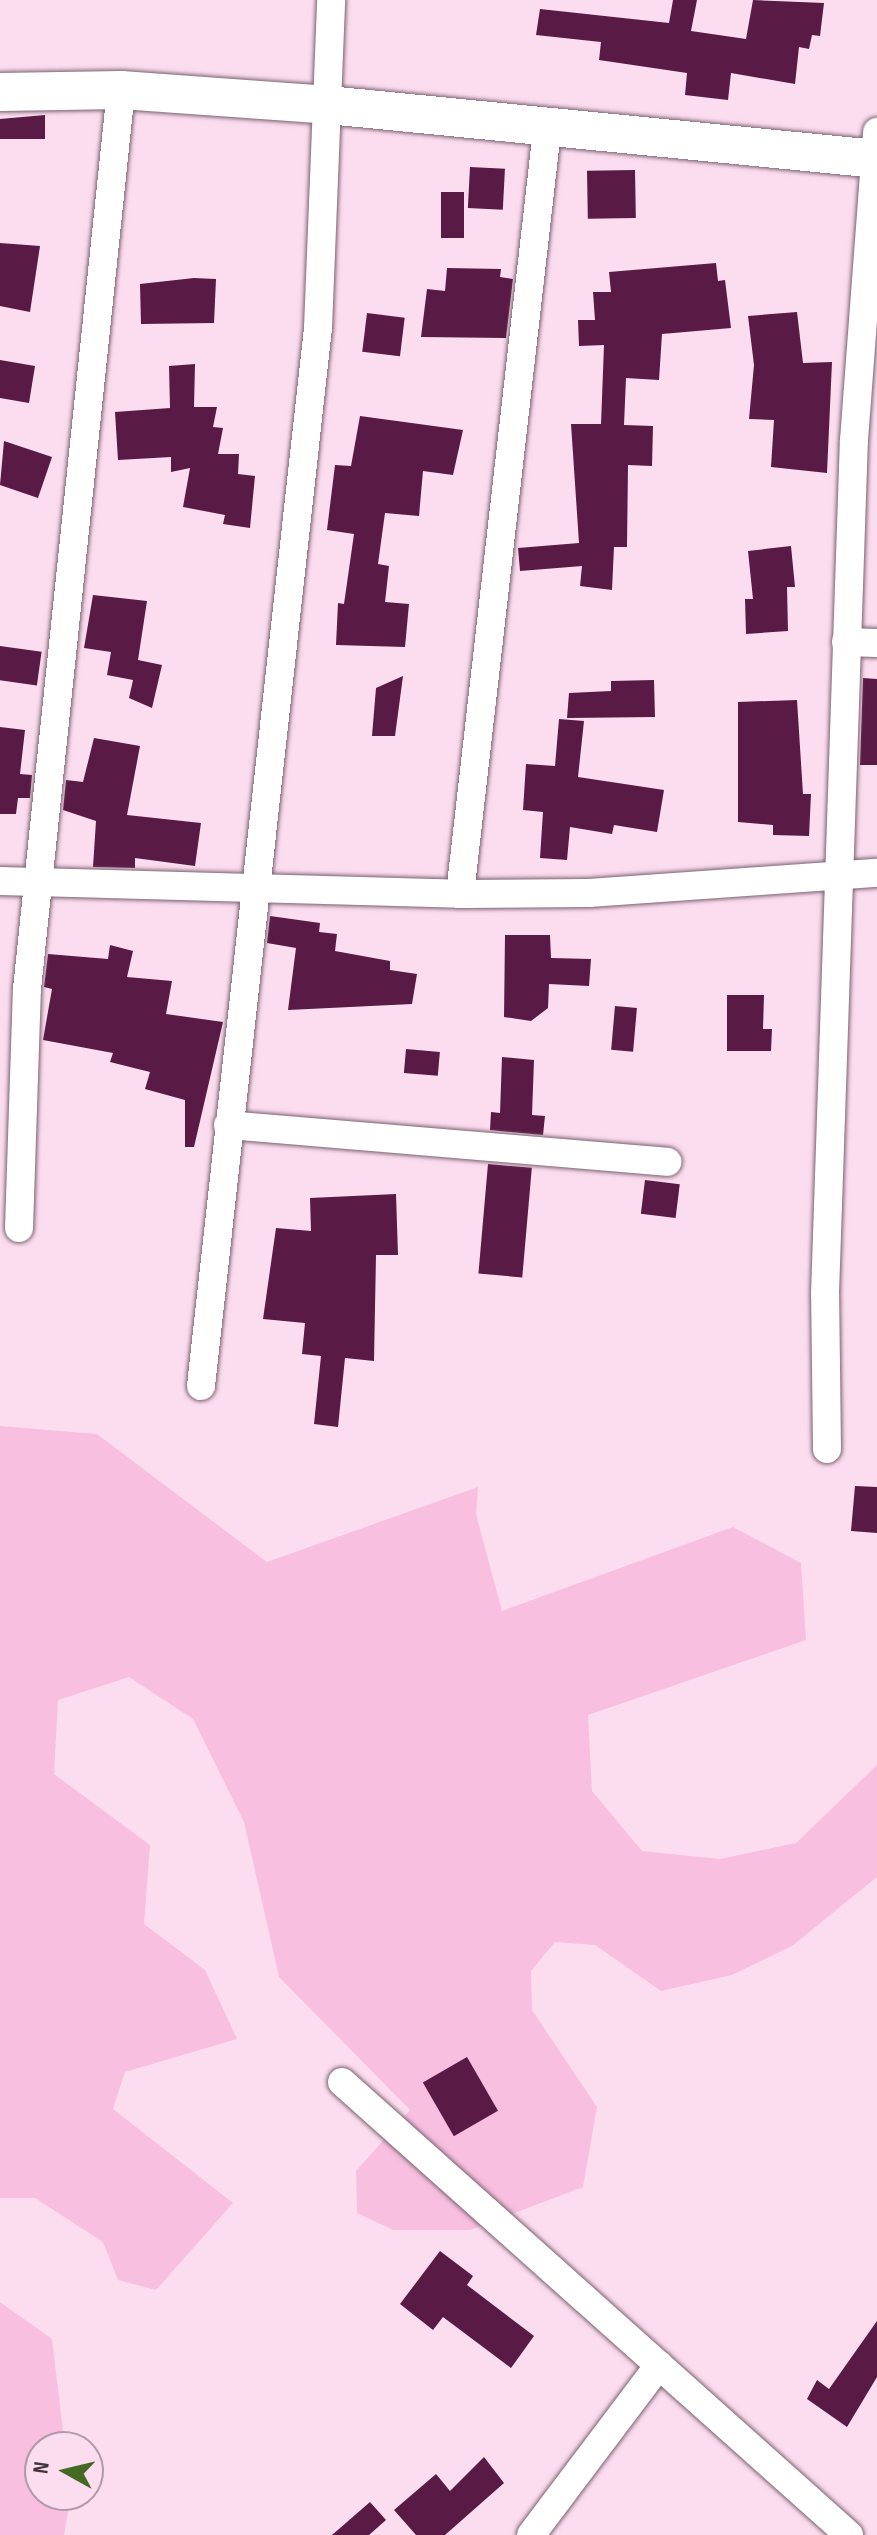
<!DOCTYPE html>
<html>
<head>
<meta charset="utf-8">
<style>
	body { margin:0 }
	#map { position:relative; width:877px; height:2535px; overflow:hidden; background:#fcddef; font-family:"Sofia Sans Condensed",sans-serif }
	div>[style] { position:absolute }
	.green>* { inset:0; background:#f8bfe0 }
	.building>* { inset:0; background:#591a45; transform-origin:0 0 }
	.roads { filter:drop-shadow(0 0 2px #7b6170) drop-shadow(0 0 2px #7b6170) }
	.minor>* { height:28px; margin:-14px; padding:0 14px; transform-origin:14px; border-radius:14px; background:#fff }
	.secondary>* { height:38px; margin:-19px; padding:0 19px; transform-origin:19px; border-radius:19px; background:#fff }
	span { translate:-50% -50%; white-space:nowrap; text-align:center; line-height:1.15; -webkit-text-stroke:8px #fcddef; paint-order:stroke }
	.north { position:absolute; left:24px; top:2431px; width:80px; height:80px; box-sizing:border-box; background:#fcddef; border:2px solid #b19aa7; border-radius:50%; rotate:278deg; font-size:22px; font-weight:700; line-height:32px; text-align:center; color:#41353b }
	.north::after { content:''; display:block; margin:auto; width:28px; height:36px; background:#446923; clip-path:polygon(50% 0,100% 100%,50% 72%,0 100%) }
</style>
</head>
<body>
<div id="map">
	<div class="green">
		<i style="clip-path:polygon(0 1426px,97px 1434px,267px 1562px,478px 1487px,476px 1514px,502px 1611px,733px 1527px,801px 1563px,806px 1640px,588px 1715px,592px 1791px,642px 1851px,720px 1859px,796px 1843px,877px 1765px,877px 1877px,792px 1946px,732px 1975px,661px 1991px,595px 1945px,555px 1942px,531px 1971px,532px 2010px,597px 2107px,583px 2187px,470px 2230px,393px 2230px,357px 2213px,356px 2171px,410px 2110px,279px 1977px,244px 1822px,193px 1719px,129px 1677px,58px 1700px,54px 1774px,150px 1845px,144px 1924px,205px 1970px,237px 2039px,125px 2072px,113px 2109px,233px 2203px,156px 2290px,118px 2280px,103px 2242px,35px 2198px,0 2198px)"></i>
		<i style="clip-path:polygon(0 2302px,52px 2339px,65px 2447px,40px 2447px,40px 2495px,71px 2495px,64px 2535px,0 2535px)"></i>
	</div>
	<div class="building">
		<i style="clip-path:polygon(673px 0,697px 0,691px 31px,746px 39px,753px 0,824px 3px,820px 36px,812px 35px,809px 49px,799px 47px,795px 84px,731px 73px,728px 100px,685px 95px,687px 73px,599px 60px,601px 42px,536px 35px,540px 9px,669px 23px)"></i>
		<i style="clip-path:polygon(45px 115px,45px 139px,0 139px,0 119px)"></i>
		<i style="left:470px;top:167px;width:35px;height:41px;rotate:3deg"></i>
		<i style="left:635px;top:170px;width:48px;height:48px;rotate:89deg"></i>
		<i style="left:441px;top:192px;width:23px;height:46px"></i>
		<i style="clip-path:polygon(0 243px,40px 246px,30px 312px,0 306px)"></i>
		<i style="clip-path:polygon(716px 263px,718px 281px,725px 280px,731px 328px,662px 334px,659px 380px,626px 378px,624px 425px,653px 426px,652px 466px,628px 465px,627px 547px,614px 547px,612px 590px,580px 586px,582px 566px,520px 571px,518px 548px,579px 543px,571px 424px,601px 424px,604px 345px,579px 346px,578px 320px,595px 320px,593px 292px,611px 292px,609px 272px)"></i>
		<i style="clip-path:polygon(447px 268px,501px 269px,500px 277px,513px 279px,506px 338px,421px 337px,427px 289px,445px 291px)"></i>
		<i style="clip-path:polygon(194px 278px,216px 279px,214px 323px,141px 324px,140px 284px)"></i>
		<i style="clip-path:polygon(797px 312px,803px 363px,832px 362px,827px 473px,771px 467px,774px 420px,749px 419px,754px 365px,748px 316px)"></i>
		<i style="left:367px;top:313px;width:38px;height:39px;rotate:7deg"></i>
		<i style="clip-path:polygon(0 360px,35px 366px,29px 403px,0 398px)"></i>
		<i style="clip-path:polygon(195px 364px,194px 407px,217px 407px,213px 427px,223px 428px,218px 454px,239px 454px,238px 474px,255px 476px,250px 528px,223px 524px,225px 515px,183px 507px,190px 468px,171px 472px,171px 457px,118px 460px,115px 412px,170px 408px,169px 366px)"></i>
		<i style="clip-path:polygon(360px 416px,463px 430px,453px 475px,423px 471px,419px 516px,385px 513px,378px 564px,389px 566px,385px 602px,409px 604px,405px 647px,336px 645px,338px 603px,344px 604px,354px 534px,327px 530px,335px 465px,351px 466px)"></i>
		<i style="clip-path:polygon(4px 441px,52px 457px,38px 498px,0 485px)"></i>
		<i style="clip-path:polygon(791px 546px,795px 587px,787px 587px,788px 631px,746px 634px,745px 599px,753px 599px,748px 551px)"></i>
		<i style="clip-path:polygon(93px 595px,147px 601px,138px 660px,162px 665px,152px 708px,129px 698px,133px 680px,107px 675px,111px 652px,84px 648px)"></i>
		<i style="left:0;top:646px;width:42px;height:34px;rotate:8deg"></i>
		<i style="clip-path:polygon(403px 676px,395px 736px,372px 736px,376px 688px)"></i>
		<i style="clip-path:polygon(863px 678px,877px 679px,877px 765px,860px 765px)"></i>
		<i style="clip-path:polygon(654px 680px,655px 717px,567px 718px,569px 693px,611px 691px,611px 681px)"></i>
		<i style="clip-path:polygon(797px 700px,803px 794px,811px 794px,809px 836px,773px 835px,773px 825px,738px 822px,738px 702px)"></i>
		<i style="clip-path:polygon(559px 719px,584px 721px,578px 777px,664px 790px,657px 832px,614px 825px,612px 834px,570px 827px,567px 860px,540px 858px,543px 812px,523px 810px,526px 764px,555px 766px)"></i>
		<i style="clip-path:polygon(0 727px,25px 730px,20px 774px,32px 775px,30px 798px,18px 798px,16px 814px,0 814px)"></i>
		<i style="clip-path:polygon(94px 738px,140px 746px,127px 815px,201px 823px,195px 866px,135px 858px,135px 868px,93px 867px,96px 821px,63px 810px,66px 780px,83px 782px)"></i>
		<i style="clip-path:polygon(270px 916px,320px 923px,319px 932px,337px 934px,335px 951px,390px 961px,390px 970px,417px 974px,412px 1004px,288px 1010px,296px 948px,267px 943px)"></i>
		<i style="clip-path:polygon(505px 935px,550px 935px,551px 958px,591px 959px,589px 986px,549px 984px,548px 1008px,531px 1021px,504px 1017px)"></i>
		<i style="clip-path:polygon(110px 945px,133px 951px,127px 977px,172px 981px,166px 1014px,223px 1022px,194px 1147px,185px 1147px,185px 1100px,145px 1089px,150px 1072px,110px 1062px,113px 1053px,43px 1040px,52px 989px,44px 987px,48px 954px,108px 959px)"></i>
		<i style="clip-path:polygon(727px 995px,764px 995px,763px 1029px,772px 1029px,771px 1051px,727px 1051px)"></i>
		<i style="left:615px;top:1006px;width:22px;height:44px;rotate:5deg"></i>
		<i style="left:406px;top:1049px;width:34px;height:24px;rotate:5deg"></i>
		<i style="clip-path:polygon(502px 1057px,534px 1060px,532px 1115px,545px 1116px,543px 1135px,490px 1130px,491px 1112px,500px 1113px)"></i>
		<i style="left:488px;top:1164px;width:44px;height:110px;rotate:5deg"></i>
		<i style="left:645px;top:1180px;width:35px;height:34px;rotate:7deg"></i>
		<i style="clip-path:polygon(396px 1194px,398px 1255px,376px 1255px,374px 1361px,345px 1358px,338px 1427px,314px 1424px,321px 1356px,302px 1354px,305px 1323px,263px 1319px,276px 1228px,311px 1231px,310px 1198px)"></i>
		<i style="clip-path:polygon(855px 1486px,877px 1487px,877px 1533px,851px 1531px)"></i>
		<i style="left:467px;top:2057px;width:62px;height:51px;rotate:60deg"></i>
		<i style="clip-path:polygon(440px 2251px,473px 2276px,467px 2285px,534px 2336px,511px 2368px,443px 2317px,433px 2330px,400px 2304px)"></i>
		<i style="clip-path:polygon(877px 2321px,877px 2377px,847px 2427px,807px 2399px,817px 2380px,829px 2389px)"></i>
		<i style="clip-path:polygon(484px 2457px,504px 2483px,445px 2535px,416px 2535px,394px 2510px,436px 2474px,450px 2491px)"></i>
		<i style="clip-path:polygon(370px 2502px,386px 2520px,369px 2535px,332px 2535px)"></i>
	</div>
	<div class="roads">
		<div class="minor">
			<i style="left:846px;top:642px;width:31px;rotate:2deg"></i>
			<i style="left:0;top:881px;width:460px;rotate:1.6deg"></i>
			<i style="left:460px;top:894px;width:129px;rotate:-0.4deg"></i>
			<i style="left:589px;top:893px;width:289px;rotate:-4deg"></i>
			<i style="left:460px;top:894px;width:777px;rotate:-83.5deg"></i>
			<i style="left:228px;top:1125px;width:441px;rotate:4.8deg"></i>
			<i style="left:19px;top:1228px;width:239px;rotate:-88.1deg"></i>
			<i style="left:27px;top:989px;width:904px;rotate:-84.03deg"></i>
			<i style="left:201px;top:1386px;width:1064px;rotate:-83.69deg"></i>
			<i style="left:318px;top:328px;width:328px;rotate:-87.7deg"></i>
			<i style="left:827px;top:1449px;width:155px;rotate:-90.7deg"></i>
			<i style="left:825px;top:1294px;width:854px;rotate:-88.06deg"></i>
			<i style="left:854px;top:440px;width:309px;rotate:-85.7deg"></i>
			<i style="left:342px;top:2082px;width:680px;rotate:41.78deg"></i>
			<i style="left:531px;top:2535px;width:213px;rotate:-53deg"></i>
		</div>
		<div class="secondary">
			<i style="left:0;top:92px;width:121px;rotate:-0.9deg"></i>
			<i style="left:121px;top:90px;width:208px;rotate:4.1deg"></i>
			<i style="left:328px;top:105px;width:552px;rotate:5.62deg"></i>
		</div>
	</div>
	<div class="north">N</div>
</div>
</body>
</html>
